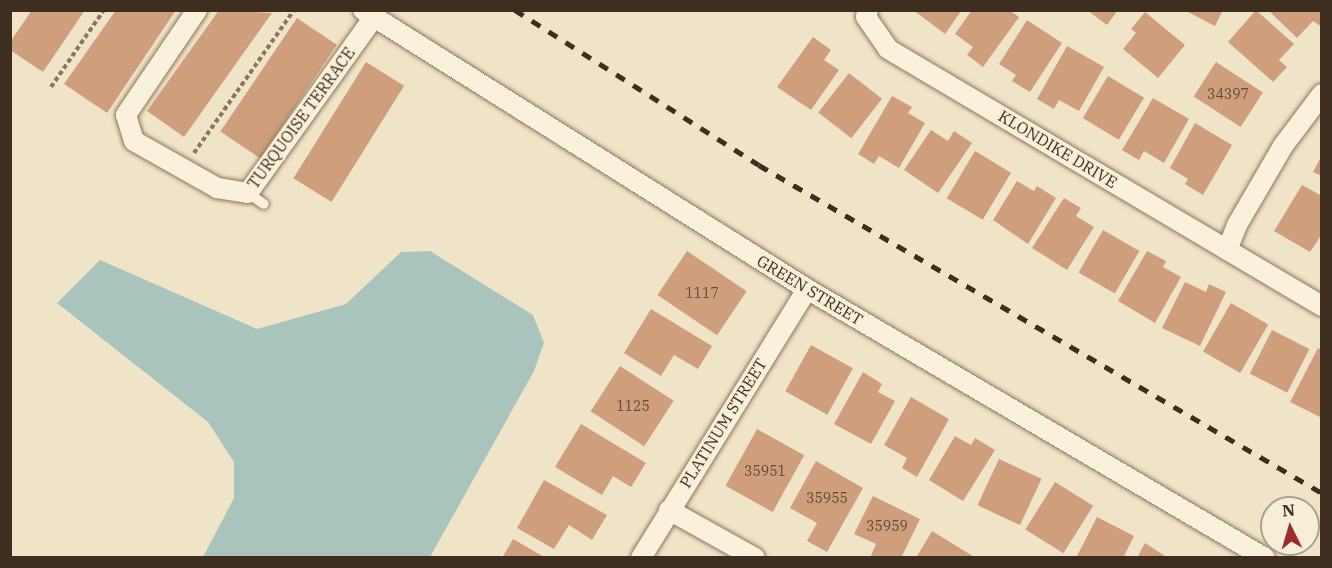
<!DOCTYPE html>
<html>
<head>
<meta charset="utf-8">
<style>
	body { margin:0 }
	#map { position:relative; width:1332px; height:568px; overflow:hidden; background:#f0e4c8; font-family:"IBM Plex Serif",serif }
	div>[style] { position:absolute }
	.water>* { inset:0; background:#a9c4bc }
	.building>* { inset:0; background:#cf9f7d; transform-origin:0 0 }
	.path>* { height:4px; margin-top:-2px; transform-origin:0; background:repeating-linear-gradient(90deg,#8d765c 0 4.5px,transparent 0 7.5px) }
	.roads { filter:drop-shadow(0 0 2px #8d765c) drop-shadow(0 0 2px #8d765c) }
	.service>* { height:10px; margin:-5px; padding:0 5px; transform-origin:5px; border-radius:5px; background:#faf1dc }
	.minor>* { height:20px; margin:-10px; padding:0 10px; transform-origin:10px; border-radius:10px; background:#faf1dc }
	.rail>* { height:4.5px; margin-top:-2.25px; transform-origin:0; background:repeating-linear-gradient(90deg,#3d2e20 0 10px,transparent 0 20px) }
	span { translate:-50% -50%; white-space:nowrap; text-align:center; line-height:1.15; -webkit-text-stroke:4.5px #f7eed8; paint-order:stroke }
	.number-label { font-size:14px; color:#624a37 }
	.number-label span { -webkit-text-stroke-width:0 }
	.street-label { font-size:16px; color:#3d2e20 }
	.frame { position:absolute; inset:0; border:12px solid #3d2e20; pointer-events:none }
	.north { position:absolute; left:1260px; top:496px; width:60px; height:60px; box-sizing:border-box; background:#f7eed8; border:2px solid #ada18e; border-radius:50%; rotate:355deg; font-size:16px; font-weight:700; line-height:24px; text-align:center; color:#3d2e20 }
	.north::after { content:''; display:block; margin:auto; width:21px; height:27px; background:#9e2a2b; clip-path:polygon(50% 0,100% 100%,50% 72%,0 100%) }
</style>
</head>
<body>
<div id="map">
	<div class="water">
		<i style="clip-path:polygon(430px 251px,533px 315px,544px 343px,534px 371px,430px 557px,203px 557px,234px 498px,234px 462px,208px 422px,57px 303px,100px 260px,257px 329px,346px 304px,401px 252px)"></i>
	</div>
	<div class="building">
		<i style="clip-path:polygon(32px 10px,85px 10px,43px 72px,10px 50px,10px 42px)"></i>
		<i style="clip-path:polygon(116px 10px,176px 10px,107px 113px,64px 84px)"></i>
		<i style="clip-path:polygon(219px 10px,272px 13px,184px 137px,147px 111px)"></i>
		<i style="clip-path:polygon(913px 10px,962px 10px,945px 34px)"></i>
		<i style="clip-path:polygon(972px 10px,1009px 10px,1019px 17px,983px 67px,967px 55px,973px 47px,955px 34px)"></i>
		<i style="clip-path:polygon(1087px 10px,1118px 10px,1107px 25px)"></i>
		<i style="clip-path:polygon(1184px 10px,1223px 10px,1215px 26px)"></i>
		<i style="clip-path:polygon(1256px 10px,1294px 44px,1279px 60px,1287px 67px,1273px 82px,1228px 42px)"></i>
		<i style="clip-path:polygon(1268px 10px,1322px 10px,1322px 27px,1313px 21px,1297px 38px)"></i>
		<i style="clip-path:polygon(1145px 12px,1185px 45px,1158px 78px,1123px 49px,1136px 33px,1131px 29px)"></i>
		<i style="left:297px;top:18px;width:48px;height:137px;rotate:34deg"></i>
		<i style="clip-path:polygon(1027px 20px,1062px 43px,1030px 92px,1012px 81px,1016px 75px,999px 64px)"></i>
		<i style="clip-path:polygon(813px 37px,831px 50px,824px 60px,839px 70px,811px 110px,777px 87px)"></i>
		<i style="clip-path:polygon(1067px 46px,1104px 67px,1079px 111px,1059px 100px,1054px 109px,1037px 99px)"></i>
		<i style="left:366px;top:62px;width:45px;height:137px;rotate:32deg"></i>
		<i style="left:1216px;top:62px;width:56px;height:41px;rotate:33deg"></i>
		<i style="left:849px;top:73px;width:42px;height:50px;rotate:38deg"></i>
		<i style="left:1108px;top:76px;width:42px;height:49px;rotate:31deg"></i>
		<i style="clip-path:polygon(892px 96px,912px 107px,908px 113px,925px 123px,899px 168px,879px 156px,874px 164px,858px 154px)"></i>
		<i style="clip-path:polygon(1153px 98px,1189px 119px,1164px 163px,1144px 151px,1139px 160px,1122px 150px)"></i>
		<i style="clip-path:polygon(1195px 123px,1232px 145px,1203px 195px,1185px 184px,1188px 179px,1170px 168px)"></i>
		<i style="clip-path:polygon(931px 130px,948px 141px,954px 131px,972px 143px,938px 193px,904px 170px)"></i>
		<i style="left:975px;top:151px;width:42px;height:55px;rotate:31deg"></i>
		<i style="clip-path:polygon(1322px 155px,1322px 176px,1313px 172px)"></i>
		<i style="clip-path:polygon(1017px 181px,1034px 191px,1037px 186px,1056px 198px,1028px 244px,993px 220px)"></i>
		<i style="clip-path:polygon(1302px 185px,1322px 196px,1322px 234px,1310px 252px,1274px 231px)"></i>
		<i style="clip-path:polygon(1064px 198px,1081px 208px,1076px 216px,1094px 227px,1067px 270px,1032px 248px)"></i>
		<i style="left:1103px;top:230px;width:42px;height:49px;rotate:30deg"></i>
		<i style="left:687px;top:251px;width:72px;height:53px;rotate:34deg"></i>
		<i style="clip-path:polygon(1147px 251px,1166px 261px,1163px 267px,1181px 277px,1155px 323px,1118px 301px)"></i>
		<i style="clip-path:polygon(1185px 282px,1206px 292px,1209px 284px,1226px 292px,1200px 346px,1162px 328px)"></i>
		<i style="left:1231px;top:303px;width:43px;height:56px;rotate:30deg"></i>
		<i style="clip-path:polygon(651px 309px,712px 346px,698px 369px,674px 355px,661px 376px,624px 353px)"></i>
		<i style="left:1272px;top:330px;width:42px;height:49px;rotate:27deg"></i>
		<i style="left:811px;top:345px;width:48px;height:53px;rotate:29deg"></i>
		<i style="clip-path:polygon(1318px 348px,1322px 350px,1322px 418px,1290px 402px)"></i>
		<i style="left:620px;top:366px;width:64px;height:54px;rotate:33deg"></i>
		<i style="clip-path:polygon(863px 372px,882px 384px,878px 392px,895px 401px,871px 444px,834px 424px)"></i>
		<i style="clip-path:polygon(911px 397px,949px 419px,917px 477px,902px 468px,907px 458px,884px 445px)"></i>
		<i style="clip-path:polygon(581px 424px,646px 463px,631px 487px,613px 476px,602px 495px,555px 467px)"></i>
		<i style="left:757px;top:429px;width:54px;height:65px;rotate:29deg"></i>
		<i style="clip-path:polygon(955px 436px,971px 445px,975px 438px,995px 450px,963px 501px,929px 480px)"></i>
		<i style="left:999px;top:459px;width:47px;height:51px;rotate:25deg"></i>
		<i style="clip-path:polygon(816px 461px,863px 488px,827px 552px,807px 541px,817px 523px,790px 508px)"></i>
		<i style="clip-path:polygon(544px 480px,607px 515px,592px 540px,569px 525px,554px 549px,517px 528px)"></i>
		<i style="left:1055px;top:482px;width:45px;height:56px;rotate:32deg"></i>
		<i style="clip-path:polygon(873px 496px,920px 519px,901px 558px,870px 558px,876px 544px,854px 534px)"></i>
		<i style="clip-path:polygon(1097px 517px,1134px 536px,1123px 558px,1076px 558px)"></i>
		<i style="clip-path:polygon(932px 531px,976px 558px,916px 558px)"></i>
		<i style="clip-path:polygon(513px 539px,546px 558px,502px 558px)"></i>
		<i style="clip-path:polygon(1145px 543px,1168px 558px,1137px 558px)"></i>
	</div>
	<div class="path">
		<i style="left:51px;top:87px;width:93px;rotate:-55.5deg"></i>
		<i style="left:194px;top:153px;width:174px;rotate:-55deg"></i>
	</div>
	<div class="roads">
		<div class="service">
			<i style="left:248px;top:193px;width:19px;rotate:35deg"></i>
		</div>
		<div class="minor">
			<i style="left:197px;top:10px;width:127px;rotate:124.1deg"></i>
			<i style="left:126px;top:115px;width:27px;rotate:73deg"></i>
			<i style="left:134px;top:141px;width:95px;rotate:29.5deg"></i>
			<i style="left:217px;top:188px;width:31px;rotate:9deg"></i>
			<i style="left:248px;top:193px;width:216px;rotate:-54.4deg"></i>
			<i style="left:363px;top:10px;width:524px;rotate:32.14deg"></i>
			<i style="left:807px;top:289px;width:531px;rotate:30.43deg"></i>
			<i style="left:868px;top:10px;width:7px;rotate:106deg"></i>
			<i style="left:866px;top:17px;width:39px;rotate:55deg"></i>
			<i style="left:888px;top:49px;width:504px;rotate:30.63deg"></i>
			<i style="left:1227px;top:250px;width:27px;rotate:-68deg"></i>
			<i style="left:1237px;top:225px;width:91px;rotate:-59.8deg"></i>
			<i style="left:1283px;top:146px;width:65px;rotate:-53.1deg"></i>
			<i style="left:669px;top:510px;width:98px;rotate:29.2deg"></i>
			<i style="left:641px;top:558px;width:316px;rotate:-58.3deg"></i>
		</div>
	</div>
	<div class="rail">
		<i style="left:515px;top:10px;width:289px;rotate:32.4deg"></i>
		<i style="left:759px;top:165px;width:652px;rotate:30.22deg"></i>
	</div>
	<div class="number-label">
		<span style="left:1228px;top:94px">34397</span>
		<span style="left:702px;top:293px">1117</span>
		<span style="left:633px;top:406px">1125</span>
		<span style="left:765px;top:471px">35951</span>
		<span style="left:827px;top:498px">35955</span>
		<span style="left:887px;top:526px">35959</span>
	</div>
	<div class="street-label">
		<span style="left:301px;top:118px;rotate:-54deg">TURQUOISE TERRACE</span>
		<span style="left:1058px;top:149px;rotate:31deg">KLONDIKE DRIVE</span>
		<span style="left:810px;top:290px;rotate:31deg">GREEN STREET</span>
		<span style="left:723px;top:423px;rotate:-58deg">PLATINUM STREET</span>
	</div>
	<div class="frame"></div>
	<div class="north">N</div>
</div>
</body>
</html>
